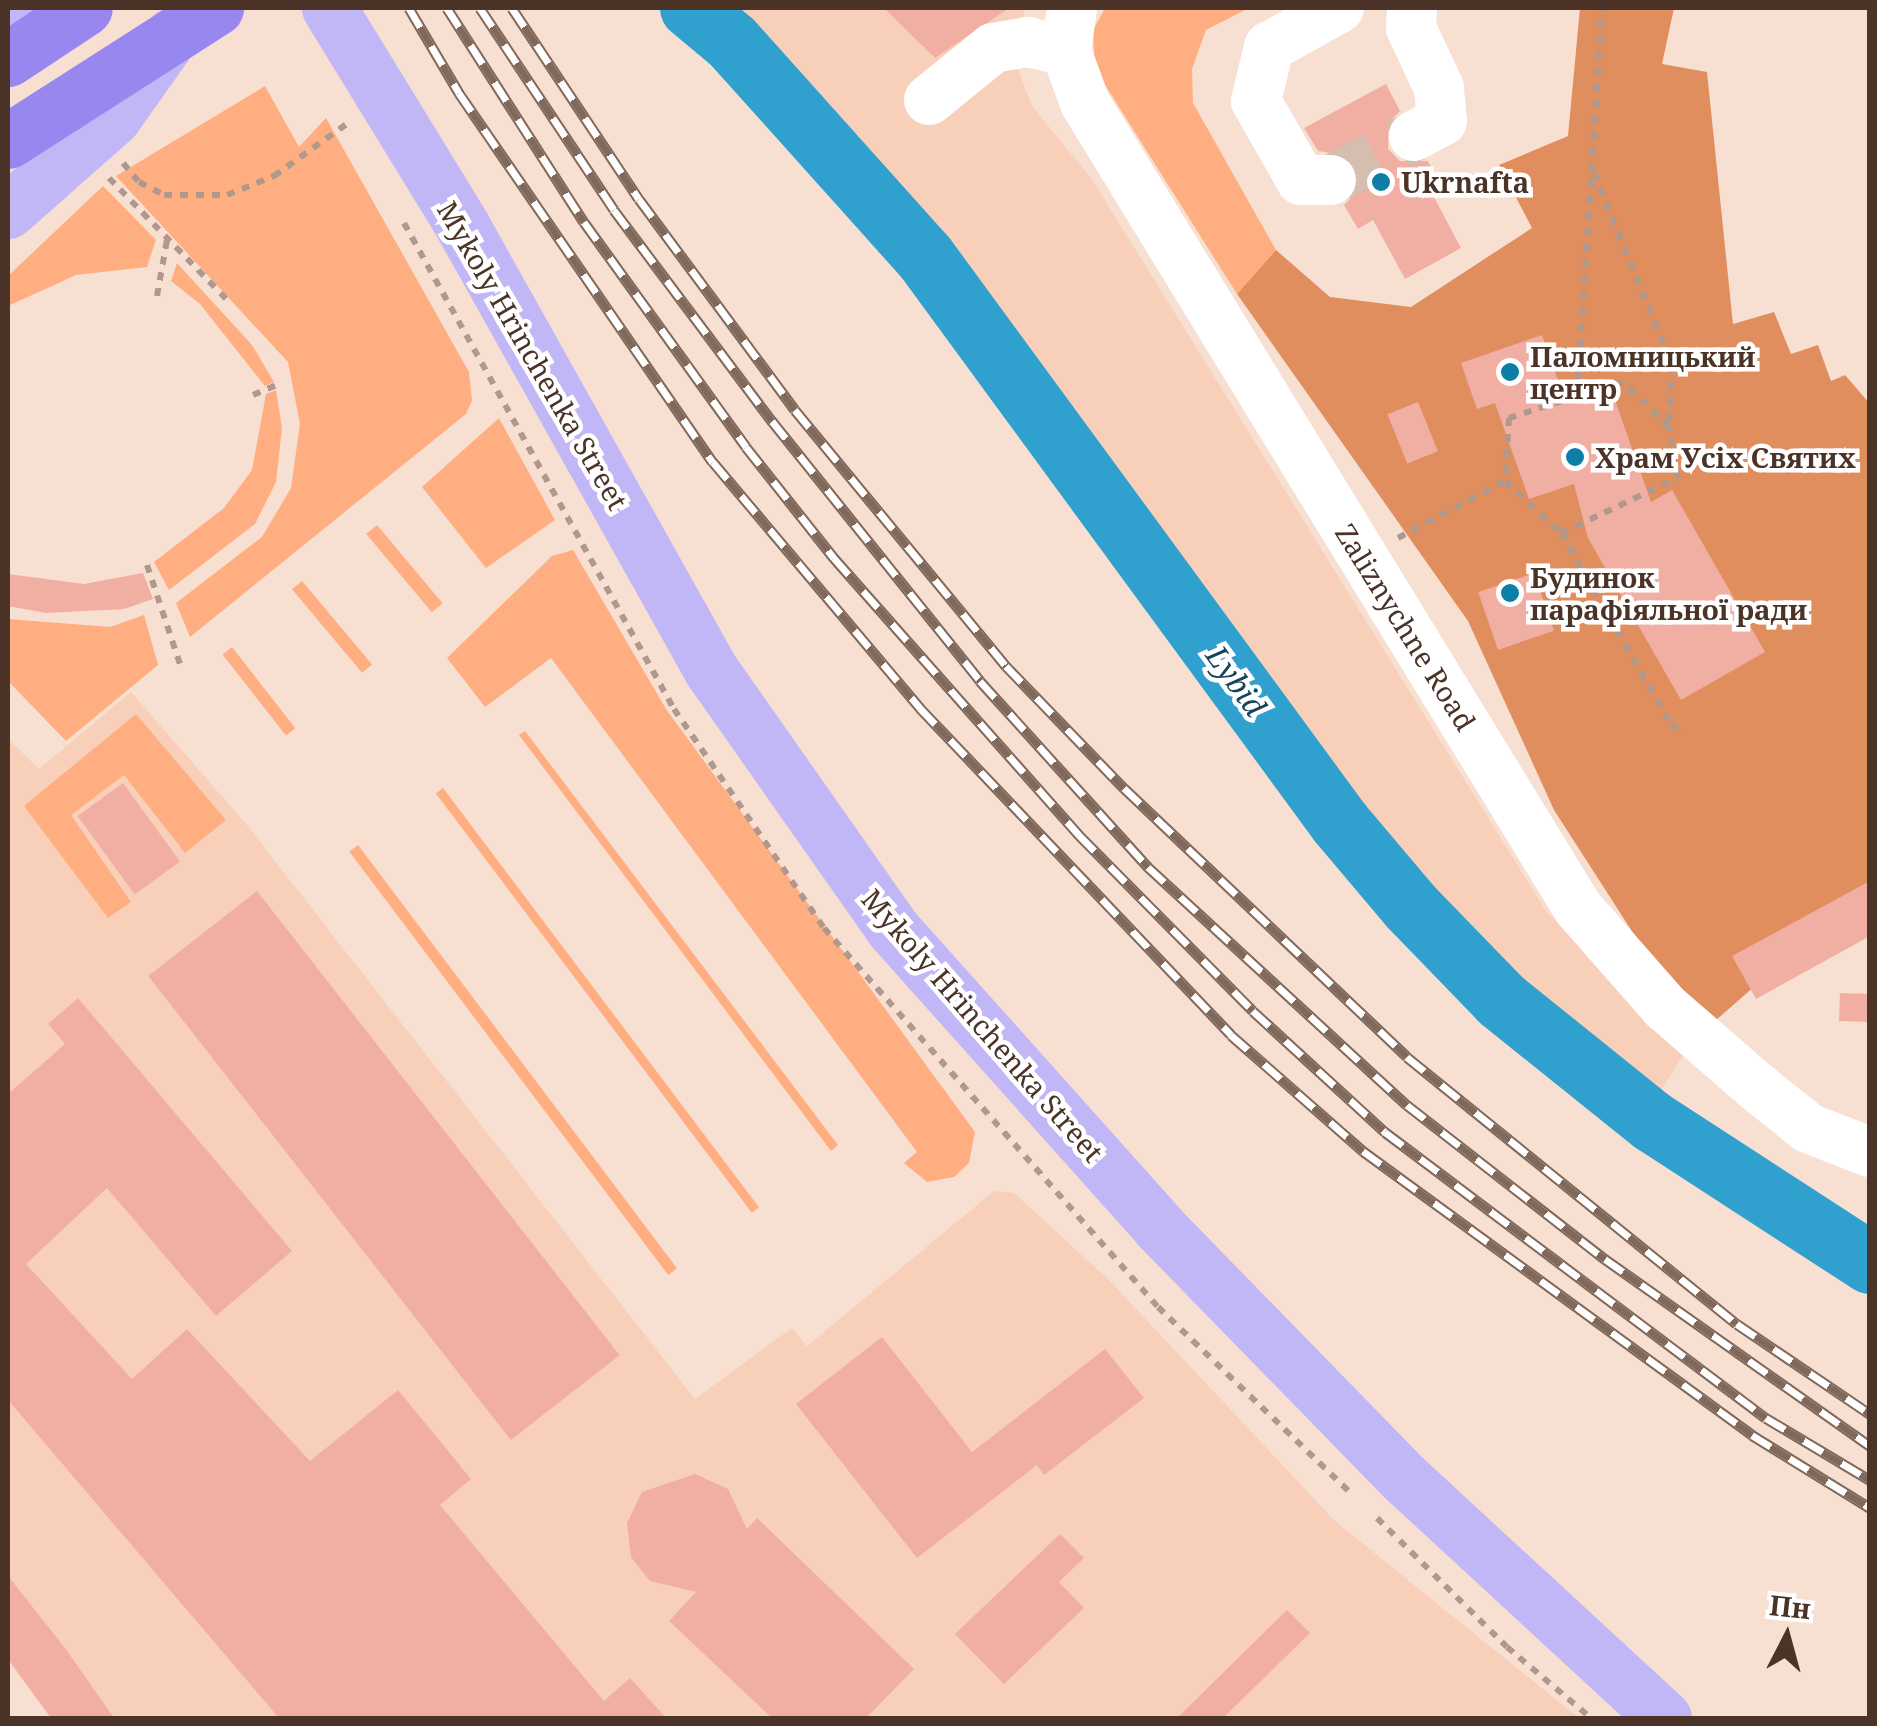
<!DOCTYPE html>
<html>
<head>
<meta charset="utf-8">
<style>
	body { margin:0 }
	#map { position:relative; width:1877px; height:1726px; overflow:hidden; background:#f7dfd2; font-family:"Noto Serif",serif }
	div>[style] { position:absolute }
	.built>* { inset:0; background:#f8d0ba }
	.green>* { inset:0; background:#ffae81; transform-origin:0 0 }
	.forest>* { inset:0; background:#e18e5f }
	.river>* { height:62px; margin:-31px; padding:0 31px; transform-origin:31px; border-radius:31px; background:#30a1cf }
	.building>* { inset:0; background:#f1aea3; transform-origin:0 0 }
	.minor-tunnel>* { height:50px; margin-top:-25px; transform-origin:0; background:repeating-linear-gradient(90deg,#d5bdb0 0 50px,transparent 0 75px) }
	.path>* { height:6px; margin-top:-3px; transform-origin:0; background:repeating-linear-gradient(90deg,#b0988c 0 8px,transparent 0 16px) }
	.minor>* { height:50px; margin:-25px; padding:0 25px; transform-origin:25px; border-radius:25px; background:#fff }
	.major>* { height:55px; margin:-27.5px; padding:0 27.5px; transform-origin:27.5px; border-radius:27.5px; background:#c2b7f6 }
	.highway>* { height:55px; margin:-27.5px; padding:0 27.5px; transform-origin:27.5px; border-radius:27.5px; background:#9987f0 }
	.rail>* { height:11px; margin-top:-5.5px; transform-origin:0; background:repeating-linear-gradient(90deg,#fff 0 22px,#80685b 0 44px); box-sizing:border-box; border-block:2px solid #80685b }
	.dots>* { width:28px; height:28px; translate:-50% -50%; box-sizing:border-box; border:5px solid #fff; border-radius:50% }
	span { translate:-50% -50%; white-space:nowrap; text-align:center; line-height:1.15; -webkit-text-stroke:9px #fff; paint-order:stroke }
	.poi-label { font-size:28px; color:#4b3327; font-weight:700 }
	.left { translate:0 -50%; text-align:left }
	.street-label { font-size:28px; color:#4b3327 }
	.water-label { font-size:30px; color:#164458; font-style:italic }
	.frame { position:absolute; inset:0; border:10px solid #4b3327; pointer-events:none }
	.north { position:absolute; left:1737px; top:1586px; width:100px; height:100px; -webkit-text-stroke:8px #fff; paint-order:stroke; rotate:6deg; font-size:28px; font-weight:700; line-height:40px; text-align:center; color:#4b3327 }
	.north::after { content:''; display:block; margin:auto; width:35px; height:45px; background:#4b3327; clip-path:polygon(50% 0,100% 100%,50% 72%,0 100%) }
</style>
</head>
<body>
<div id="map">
	<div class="built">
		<i style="clip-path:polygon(707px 8px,1025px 8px,1017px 67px,1032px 106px,1091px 178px,1546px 911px,1686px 1051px,1654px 1101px,1514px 995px,1413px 897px,916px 232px)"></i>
		<i style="clip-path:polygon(131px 692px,246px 824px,695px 1399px,792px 1328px,807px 1346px,994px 1191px,1014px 1193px,1109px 1280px,1336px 1522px,1579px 1718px,51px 1718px,8px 1660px,8px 739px,39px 769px)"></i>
	</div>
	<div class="green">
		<i style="clip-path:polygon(1105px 8px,1249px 8px,1206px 30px,1192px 69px,1193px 103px,1276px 250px,1237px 294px,1095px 69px,1093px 30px)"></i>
		<i style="clip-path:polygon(265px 86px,299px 147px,326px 118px,469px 372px,472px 401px,466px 414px,190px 637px,176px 603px,262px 537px,291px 488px,300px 424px,288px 362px,116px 176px)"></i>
		<i style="clip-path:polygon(103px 186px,156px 240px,147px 267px,76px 275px,8px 306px,8px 276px)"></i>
		<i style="clip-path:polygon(177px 263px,252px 345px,274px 382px,265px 386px,200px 304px,171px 281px)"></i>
		<i style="clip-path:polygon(276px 390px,282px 428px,276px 482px,255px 524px,169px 590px,154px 562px,224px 508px,252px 470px,266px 394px)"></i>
		<i style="clip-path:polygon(499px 418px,555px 520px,486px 568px,422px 487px)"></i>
		<i style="left:377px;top:525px;width:102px;height:14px;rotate:50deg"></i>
		<i style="clip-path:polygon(573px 550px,666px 709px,975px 1132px,969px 1163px,954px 1177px,927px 1182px,904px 1163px,917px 1152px,551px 658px,485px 707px,447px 658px,552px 556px)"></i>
		<i style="left:302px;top:581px;width:109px;height:13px;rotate:50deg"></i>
		<i style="clip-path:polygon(144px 615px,158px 665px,66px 741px,8px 681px,8px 619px,110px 627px)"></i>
		<i style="left:232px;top:647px;width:103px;height:12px;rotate:52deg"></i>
		<i style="clip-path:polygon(136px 714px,226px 820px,185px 853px,124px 775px,71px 815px,131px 902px,108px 918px,24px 806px)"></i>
		<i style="clip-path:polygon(525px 731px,838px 1145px,831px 1151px,519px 735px)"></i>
		<i style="left:443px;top:788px;width:525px;height:9px;rotate:53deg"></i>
		<i style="left:358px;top:845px;width:530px;height:11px;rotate:53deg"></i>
	</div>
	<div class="forest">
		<i style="clip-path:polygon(1580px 8px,1674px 8px,1662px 64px,1707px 72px,1733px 324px,1774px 312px,1791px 354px,1818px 345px,1831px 381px,1845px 375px,1870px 404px,1869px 886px,1715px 1021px,1664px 981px,1554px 810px,1468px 621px,1237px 294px,1276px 250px,1330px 297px,1411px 307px,1532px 228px,1499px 165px,1568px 136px)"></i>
	</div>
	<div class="river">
		<i style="left:691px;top:8px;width:53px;rotate:39.7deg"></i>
		<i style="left:732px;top:42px;width:289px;rotate:48.1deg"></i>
		<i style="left:925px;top:257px;width:702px;rotate:53.75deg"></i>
		<i style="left:1340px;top:823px;width:110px;rotate:49.8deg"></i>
		<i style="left:1411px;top:907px;width:129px;rotate:45.9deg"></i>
		<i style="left:1501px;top:1000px;width:195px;rotate:38.8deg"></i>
		<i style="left:1653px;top:1122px;width:259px;rotate:33deg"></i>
	</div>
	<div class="building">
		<i style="clip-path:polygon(884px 8px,1009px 8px,935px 58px)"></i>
		<i style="clip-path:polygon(1386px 84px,1400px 111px,1389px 122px,1388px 149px,1400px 161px,1428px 161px,1437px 179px,1427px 184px,1461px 248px,1405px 279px,1373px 220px,1358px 229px,1344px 205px,1356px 193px,1355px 165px,1344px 155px,1318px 151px,1304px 128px)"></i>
		<i style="clip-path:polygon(1542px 335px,1566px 404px,1611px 389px,1651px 502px,1672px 490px,1765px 652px,1681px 700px,1588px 538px,1574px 484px,1529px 499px,1495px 403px,1477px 409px,1461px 363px)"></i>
		<i style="left:1418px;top:402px;width:53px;height:33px;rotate:68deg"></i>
		<i style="clip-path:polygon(143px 573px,153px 599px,124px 609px,46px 613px,8px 606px,8px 574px,84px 584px)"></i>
		<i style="left:1534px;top:573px;width:61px;height:59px;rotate:71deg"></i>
		<i style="left:123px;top:783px;width:97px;height:56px;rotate:54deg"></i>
		<i style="clip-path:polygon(1870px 881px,1870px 936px,1756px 999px,1732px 956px)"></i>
		<i style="left:257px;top:891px;width:589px;height:138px;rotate:52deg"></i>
		<i style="left:1840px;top:993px;width:30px;height:28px;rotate:2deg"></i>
		<i style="clip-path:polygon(78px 998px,292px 1251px,216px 1316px,107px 1188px,26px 1264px,132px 1379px,187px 1329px,310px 1461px,398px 1390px,471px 1479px,440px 1505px,604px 1701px,630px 1678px,666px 1718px,279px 1718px,8px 1400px,8px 1094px,65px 1044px,48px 1024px)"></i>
		<i style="clip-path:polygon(882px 1337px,972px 1452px,1105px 1349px,1144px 1398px,1044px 1475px,1037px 1465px,917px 1558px,796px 1404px)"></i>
		<i style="clip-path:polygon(695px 1474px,728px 1489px,747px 1529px,757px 1518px,914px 1669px,866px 1718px,772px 1718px,669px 1621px,696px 1592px,650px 1581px,631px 1557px,627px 1523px,642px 1492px)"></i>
		<i style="clip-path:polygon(1060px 1534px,1084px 1558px,1059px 1582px,1084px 1608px,1004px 1684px,955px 1634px)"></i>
		<i style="clip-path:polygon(8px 1576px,65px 1648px,114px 1718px,51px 1718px,8px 1659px)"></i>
		<i style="clip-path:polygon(1287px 1610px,1310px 1633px,1223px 1718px,1177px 1718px)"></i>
	</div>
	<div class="minor-tunnel">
		<i style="left:1331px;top:180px;width:94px;rotate:-27.9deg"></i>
	</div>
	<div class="path">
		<i style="left:123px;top:163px;width:25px;rotate:50deg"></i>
		<i style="left:139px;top:182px;width:28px;rotate:27deg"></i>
		<i style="left:164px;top:195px;width:63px"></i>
		<i style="left:227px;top:195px;width:51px;rotate:-22deg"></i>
		<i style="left:274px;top:176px;width:91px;rotate:-35.6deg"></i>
		<i style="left:1594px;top:173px;width:207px;rotate:67.9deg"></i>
		<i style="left:1672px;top:365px;width:60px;rotate:92.9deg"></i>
		<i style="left:109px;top:178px;width:173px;rotate:45.9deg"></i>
		<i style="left:404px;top:223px;width:556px;rotate:60.95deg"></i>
		<i style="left:674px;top:709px;width:265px;rotate:55.6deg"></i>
		<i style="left:824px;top:928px;width:505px;rotate:48.61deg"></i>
		<i style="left:1158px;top:1307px;width:271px;rotate:44deg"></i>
		<i style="left:157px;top:296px;width:57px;rotate:-79.9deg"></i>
		<i style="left:253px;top:395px;width:30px;rotate:-23deg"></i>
		<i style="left:1577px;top:395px;width:388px;rotate:-86.3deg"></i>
		<i style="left:1561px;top:533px;width:129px;rotate:-25.2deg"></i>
		<i style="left:1678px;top:478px;width:52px;rotate:-100deg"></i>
		<i style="left:1669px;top:427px;width:64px;rotate:-135.6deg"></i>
		<i style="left:1623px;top:382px;width:120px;rotate:162.5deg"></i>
		<i style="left:1509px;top:418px;width:63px;rotate:93.6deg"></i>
		<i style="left:1505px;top:481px;width:76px;rotate:42.9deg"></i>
		<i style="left:1561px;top:533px;width:220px;rotate:60.1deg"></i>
		<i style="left:1671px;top:724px;width:17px;rotate:31deg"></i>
		<i style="left:1398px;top:538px;width:121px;rotate:-28deg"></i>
		<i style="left:147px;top:565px;width:108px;rotate:71.6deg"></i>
		<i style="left:1377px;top:1518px;width:183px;rotate:44.8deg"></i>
		<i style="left:1507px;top:1647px;width:110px;rotate:40.2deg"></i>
	</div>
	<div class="minor">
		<i style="left:1072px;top:8px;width:43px;rotate:97.9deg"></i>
		<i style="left:1066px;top:51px;width:55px;rotate:69.9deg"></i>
		<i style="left:1085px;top:103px;width:944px;rotate:58.52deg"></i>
		<i style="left:1578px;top:908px;width:132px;rotate:48.7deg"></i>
		<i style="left:1665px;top:1007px;width:121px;rotate:41deg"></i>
		<i style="left:1756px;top:1086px;width:67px;rotate:38.9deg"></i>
		<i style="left:1808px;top:1128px;width:66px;rotate:21.2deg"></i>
		<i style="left:1412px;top:8px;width:20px;rotate:93deg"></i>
		<i style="left:1411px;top:28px;width:66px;rotate:65deg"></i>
		<i style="left:1439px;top:88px;width:33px;rotate:85deg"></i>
		<i style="left:1442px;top:121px;width:32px;rotate:152deg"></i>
		<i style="left:929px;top:100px;width:82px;rotate:-39.1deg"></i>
		<i style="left:993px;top:48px;width:36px;rotate:-10deg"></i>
		<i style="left:1028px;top:42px;width:39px;rotate:13deg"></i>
		<i style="left:1331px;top:180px;width:30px;rotate:180deg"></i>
		<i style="left:1301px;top:180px;width:91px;rotate:-119.7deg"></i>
		<i style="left:1256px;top:101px;width:56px;rotate:-76.5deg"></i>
		<i style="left:1269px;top:47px;width:80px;rotate:-29.1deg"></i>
	</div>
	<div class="major">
		<i style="left:329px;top:8px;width:257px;rotate:58.5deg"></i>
		<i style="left:463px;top:227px;width:508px;rotate:60.76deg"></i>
		<i style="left:711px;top:670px;width:315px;rotate:54.9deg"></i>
		<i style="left:892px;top:928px;width:401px;rotate:48.2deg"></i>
		<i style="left:1159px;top:1227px;width:351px;rotate:45.7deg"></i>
		<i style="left:1404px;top:1478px;width:354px;rotate:42.7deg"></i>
		<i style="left:8px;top:18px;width:39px;rotate:-15deg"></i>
		<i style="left:8px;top:211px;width:140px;rotate:-41.5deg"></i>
		<i style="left:113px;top:118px;width:102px;rotate:-54.6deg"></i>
	</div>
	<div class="highway">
		<i style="left:8px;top:59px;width:92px;rotate:-33.5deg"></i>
		<i style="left:8px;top:141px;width:247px;rotate:-32.6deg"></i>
	</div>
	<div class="rail">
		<i style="left:409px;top:8px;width:99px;rotate:59.5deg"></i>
		<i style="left:459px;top:93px;width:448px;rotate:55.5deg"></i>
		<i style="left:713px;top:462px;width:322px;rotate:49.9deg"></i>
		<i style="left:920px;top:708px;width:451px;rotate:46.4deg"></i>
		<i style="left:1231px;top:1035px;width:176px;rotate:41.3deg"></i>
		<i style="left:1363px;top:1151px;width:482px;rotate:36.1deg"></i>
		<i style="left:1752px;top:1435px;width:139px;rotate:31.7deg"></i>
		<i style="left:447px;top:8px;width:254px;rotate:57.4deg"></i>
		<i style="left:584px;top:222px;width:277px;rotate:54.2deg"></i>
		<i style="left:746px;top:447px;width:142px;rotate:51.6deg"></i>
		<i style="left:834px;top:558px;width:370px;rotate:48.5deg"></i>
		<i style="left:1079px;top:835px;width:247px;rotate:45.3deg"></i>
		<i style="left:1253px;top:1011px;width:179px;rotate:42.5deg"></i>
		<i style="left:1385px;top:1132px;width:476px;rotate:36.9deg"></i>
		<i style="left:1766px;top:1418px;width:121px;rotate:30.8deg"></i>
		<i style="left:480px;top:8px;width:242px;rotate:56.4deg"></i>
		<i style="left:614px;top:210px;width:264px;rotate:53.2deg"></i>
		<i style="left:772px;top:421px;width:333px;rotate:51.3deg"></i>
		<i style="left:980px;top:681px;width:251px;rotate:47.9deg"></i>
		<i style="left:1148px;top:867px;width:352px;rotate:42.6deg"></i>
		<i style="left:1407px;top:1105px;width:251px;rotate:37.9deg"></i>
		<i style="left:1605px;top:1259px;width:324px;rotate:35.2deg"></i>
		<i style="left:512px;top:8px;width:229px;rotate:56.4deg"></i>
		<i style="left:639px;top:199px;width:262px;rotate:53.5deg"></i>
		<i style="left:795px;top:410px;width:332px;rotate:50.5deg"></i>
		<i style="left:1006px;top:666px;width:170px;rotate:46deg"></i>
		<i style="left:1124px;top:788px;width:390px;rotate:43.5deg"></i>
		<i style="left:1407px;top:1057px;width:424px;rotate:39deg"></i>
		<i style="left:1737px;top:1324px;width:161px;rotate:34.1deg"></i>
	</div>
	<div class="dots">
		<i style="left:1381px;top:182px;background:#0d7ea6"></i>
		<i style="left:1510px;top:372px;background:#0d7ea6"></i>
		<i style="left:1575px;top:457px;background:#0d7ea6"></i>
		<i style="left:1510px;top:593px;background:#0d7ea6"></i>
	</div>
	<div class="poi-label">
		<span class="left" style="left:1401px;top:182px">Ukrnafta</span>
		<span class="left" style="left:1530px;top:372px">Паломницький<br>центр</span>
		<span class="left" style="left:1595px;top:457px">Храм Усіх Святих</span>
		<span class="left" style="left:1530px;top:593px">Будинок<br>парафіяльної ради</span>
	</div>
	<div class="street-label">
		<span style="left:533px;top:355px;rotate:60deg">Mykoly Hrinchenka Street</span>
		<span style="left:1406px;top:627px;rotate:58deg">Zaliznychne Road</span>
		<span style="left:983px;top:1025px;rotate:49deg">Mykoly Hrinchenka Street</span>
	</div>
	<div class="water-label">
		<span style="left:1236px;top:681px;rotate:54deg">Lybid</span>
	</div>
	<div class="frame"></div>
	<div class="north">Пн</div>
</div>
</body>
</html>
